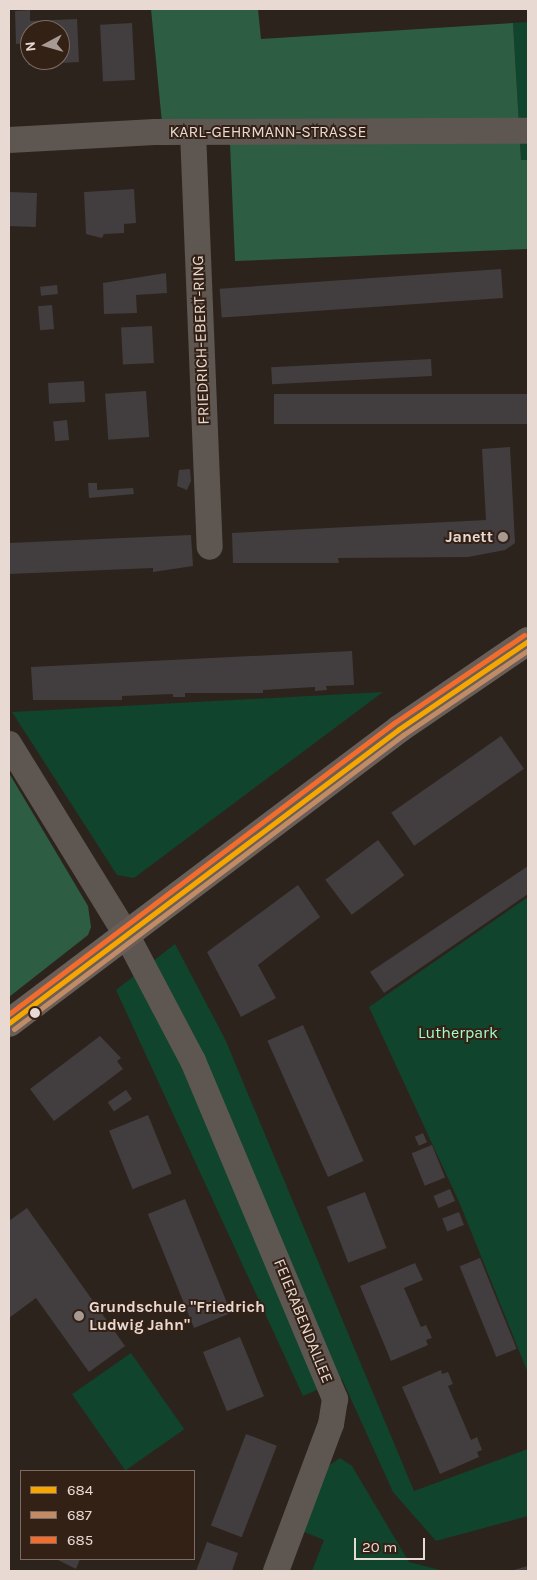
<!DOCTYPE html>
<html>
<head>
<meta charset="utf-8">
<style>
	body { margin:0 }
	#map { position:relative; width:537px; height:1580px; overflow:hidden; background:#2d231d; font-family:Karla,sans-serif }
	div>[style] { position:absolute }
	.green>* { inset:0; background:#10442c; transform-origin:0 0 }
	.forest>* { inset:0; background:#2d5d43 }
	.building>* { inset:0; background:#423d3f; transform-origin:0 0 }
	.minor>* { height:26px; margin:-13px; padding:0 13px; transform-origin:13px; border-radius:13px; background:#5e5651 }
	.major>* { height:28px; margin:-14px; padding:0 14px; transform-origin:14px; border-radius:14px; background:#695e58 }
	.bus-1>* { height:5px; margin:-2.5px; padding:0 2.5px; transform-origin:2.5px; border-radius:2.5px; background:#f7a600 }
	.bus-2>* { height:5px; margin:-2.5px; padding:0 2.5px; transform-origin:2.5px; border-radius:2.5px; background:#c18c65 }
	.bus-3>* { height:5px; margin:-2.5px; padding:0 2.5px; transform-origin:2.5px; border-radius:2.5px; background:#f36c2b }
	.dots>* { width:14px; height:14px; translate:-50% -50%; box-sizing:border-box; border:2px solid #342116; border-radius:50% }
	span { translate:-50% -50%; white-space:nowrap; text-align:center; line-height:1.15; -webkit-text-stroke:4px #342116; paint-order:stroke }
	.street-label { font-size:16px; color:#e8dad3 }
	.poi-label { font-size:16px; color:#e8dad3; font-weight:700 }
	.right { translate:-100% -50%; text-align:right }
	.left { translate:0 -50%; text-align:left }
	.park-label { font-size:16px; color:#a3faca }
	.frame { position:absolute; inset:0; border:10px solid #e8dad3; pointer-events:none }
	.legend { position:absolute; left:20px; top:1470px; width:175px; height:90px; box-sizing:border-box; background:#342116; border:1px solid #7c6b62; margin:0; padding:6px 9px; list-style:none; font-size:15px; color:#e8dad3 }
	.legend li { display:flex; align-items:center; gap:10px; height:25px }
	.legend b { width:25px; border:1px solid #7c6b62 }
	.north { position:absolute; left:20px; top:20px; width:50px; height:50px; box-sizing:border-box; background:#342116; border:1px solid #7c6b62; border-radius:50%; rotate:264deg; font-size:14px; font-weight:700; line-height:20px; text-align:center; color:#e8dad3 }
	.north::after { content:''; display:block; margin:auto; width:18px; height:22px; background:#a79a93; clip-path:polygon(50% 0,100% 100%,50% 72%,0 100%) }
	.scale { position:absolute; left:354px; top:1538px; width:71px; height:22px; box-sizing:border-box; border:2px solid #e8dad3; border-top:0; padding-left:6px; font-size:15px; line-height:18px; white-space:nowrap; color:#e8dad3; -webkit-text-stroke:4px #342116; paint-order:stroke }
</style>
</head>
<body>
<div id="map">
	<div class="green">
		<i style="clip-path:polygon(528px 22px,528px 160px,521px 161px,513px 23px)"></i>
		<i style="clip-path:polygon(383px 692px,134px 878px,117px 875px,12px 712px)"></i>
		<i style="clip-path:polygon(528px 897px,528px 1373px,460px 1204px,369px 1007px)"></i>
		<i style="clip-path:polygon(175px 944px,225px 1039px,414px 1491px,528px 1449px,528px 1516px,436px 1541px,393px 1492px,342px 1379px,303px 1396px,116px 990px)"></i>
		<i style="left:131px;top:1353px;width:93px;height:72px;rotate:55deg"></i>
		<i style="clip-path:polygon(340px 1458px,352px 1466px,409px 1562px,444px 1571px,312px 1571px,324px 1540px,302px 1531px,327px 1467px)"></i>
	</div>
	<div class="forest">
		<i style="clip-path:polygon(151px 9px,258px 9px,261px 39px,513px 23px,521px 160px,528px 160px,528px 249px,235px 261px,229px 121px,162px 123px)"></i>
		<i style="clip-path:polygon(9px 773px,88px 906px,91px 927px,88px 935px,9px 997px)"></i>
	</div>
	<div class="building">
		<i style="clip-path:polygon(evenodd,30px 10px,30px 21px,77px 19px,79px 62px,28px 65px,26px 43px,16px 44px,15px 11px,30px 10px,30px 30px,60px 30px,60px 60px,30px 60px,30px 30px)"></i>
		<i style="left:132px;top:23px;width:57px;height:32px;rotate:87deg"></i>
		<i style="clip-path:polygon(134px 189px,136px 223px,124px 224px,124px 233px,104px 234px,102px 238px,86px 234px,84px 192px)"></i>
		<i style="left:9px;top:192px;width:28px;height:34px;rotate:2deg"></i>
		<i style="left:501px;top:269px;width:29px;height:282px;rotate:86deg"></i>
		<i style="clip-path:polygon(166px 273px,167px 293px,136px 295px,137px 313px,104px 314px,103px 283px)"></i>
		<i style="left:57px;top:285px;width:9px;height:17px;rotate:84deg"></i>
		<i style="left:52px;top:305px;width:24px;height:14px;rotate:85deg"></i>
		<i style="left:152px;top:326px;width:37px;height:31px;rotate:87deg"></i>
		<i style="left:431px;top:359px;width:17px;height:160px;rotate:87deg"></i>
		<i style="left:84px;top:381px;width:21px;height:36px;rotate:87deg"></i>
		<i style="left:146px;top:391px;width:46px;height:41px;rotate:86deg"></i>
		<i style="left:528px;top:394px;width:30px;height:254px;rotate:90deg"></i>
		<i style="left:67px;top:420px;width:20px;height:14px;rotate:84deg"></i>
		<i style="clip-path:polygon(510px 447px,515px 543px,505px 550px,468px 557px,338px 558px,339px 563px,233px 563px,232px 533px,486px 520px,482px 449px)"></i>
		<i style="clip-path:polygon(190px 469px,191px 481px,187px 490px,177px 486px,179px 470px)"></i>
		<i style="clip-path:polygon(88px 483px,97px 483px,97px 490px,133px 488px,134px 494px,89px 498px)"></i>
		<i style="clip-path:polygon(191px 535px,193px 566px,153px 572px,153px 568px,9px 574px,9px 543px)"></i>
		<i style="clip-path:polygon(352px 651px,354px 685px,326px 686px,327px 690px,315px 691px,315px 687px,263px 690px,263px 693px,185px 693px,185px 697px,173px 697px,173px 694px,122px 696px,122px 700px,33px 700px,31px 667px)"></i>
		<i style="left:501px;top:736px;width:40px;height:134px;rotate:55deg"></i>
		<i style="left:378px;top:840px;width:44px;height:66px;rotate:53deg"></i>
		<i style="clip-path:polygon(528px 866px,528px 894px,384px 993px,370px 972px)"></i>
		<i style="clip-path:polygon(298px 885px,320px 917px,258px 965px,276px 998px,241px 1017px,207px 952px)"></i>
		<i style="left:303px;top:1025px;width:149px;height:39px;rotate:66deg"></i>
		<i style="clip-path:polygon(100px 1036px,121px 1058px,117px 1061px,123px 1069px,54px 1121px,30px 1089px)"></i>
		<i style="left:126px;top:1090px;width:11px;height:22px;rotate:56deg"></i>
		<i style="left:148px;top:1115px;width:63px;height:42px;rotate:68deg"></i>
		<i style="left:423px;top:1133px;width:10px;height:9px;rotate:66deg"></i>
		<i style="left:432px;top:1145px;width:35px;height:22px;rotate:68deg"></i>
		<i style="left:450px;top:1189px;width:13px;height:18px;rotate:67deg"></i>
		<i style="left:365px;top:1192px;width:60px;height:41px;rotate:69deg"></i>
		<i style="left:185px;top:1199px;width:123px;height:40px;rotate:68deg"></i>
		<i style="clip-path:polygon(27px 1208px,125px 1346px,89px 1372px,36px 1298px,9px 1318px,9px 1221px)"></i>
		<i style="left:459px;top:1212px;width:14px;height:18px;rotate:69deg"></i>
		<i style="left:480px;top:1258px;width:98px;height:22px;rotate:68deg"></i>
		<i style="clip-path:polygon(415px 1263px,423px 1280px,404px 1288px,421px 1327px,426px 1325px,432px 1338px,426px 1340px,428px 1345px,391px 1361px,360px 1286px)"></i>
		<i style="left:240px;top:1337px;width:64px;height:40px;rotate:68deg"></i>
		<i style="clip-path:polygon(441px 1370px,442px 1374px,448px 1372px,453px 1384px,448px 1386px,471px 1440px,477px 1437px,482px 1450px,477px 1452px,479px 1457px,440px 1474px,402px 1387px)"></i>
		<i style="left:246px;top:1434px;width:33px;height:98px;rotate:21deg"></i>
		<i style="clip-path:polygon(207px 1542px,238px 1553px,232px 1571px,196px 1571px)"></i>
		<i style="clip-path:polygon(56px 1559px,80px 1559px,76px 1569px)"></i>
		<i style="clip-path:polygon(528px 1566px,528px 1571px,510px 1571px)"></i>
	</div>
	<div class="minor">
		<i style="left:193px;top:132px;width:415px;rotate:87.7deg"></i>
		<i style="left:9px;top:140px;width:146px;rotate:-3.1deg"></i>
		<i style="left:155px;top:132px;width:373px;rotate:-0.2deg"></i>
		<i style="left:9px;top:744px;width:223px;rotate:58.4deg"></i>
		<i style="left:126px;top:934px;width:144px;rotate:62.2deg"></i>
		<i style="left:193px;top:1061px;width:367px;rotate:67.2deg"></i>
		<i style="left:335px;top:1399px;width:25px;rotate:99deg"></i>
		<i style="left:331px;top:1424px;width:157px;rotate:110.5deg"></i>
	</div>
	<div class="major">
		<i style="left:9px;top:1023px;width:488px;rotate:-37deg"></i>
		<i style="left:399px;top:729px;width:156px;rotate:-34.3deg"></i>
	</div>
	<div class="bus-1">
		<i style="left:9px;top:1023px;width:488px;rotate:-37deg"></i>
		<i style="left:399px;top:729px;width:156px;rotate:-34.3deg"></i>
	</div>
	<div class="bus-2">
		<i style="left:14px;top:1029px;width:488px;rotate:-37.1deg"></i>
		<i style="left:403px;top:735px;width:151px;rotate:-34.2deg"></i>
	</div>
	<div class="bus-3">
		<i style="left:9px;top:1014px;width:483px;rotate:-37.1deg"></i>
		<i style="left:394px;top:723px;width:157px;rotate:-34.1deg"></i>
	</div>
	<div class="dots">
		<i style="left:503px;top:537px;background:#a79a93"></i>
		<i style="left:35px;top:1013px;background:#e8dad3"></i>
		<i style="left:79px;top:1316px;background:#a79a93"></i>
	</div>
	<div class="street-label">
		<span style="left:268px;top:132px">KARL-GEHRMANN-STRASSE</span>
		<span style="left:201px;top:340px;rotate:-92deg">FRIEDRICH-EBERT-RING</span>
		<span style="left:303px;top:1321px;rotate:68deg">FEIERABENDALLEE</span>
	</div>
	<div class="poi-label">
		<span class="right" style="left:493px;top:537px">Janett</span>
		<span class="left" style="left:89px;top:1316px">Grundschule "Friedrich<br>Ludwig Jahn"</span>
	</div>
	<div class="park-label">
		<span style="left:458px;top:1033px">Lutherpark</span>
	</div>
	<div class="frame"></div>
	<ul class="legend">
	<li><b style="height:6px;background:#f7a600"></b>684</li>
	<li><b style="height:6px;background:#c18c65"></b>687</li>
	<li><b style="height:6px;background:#f36c2b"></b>685</li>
	</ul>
	<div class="north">N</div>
	<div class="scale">20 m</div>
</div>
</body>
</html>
